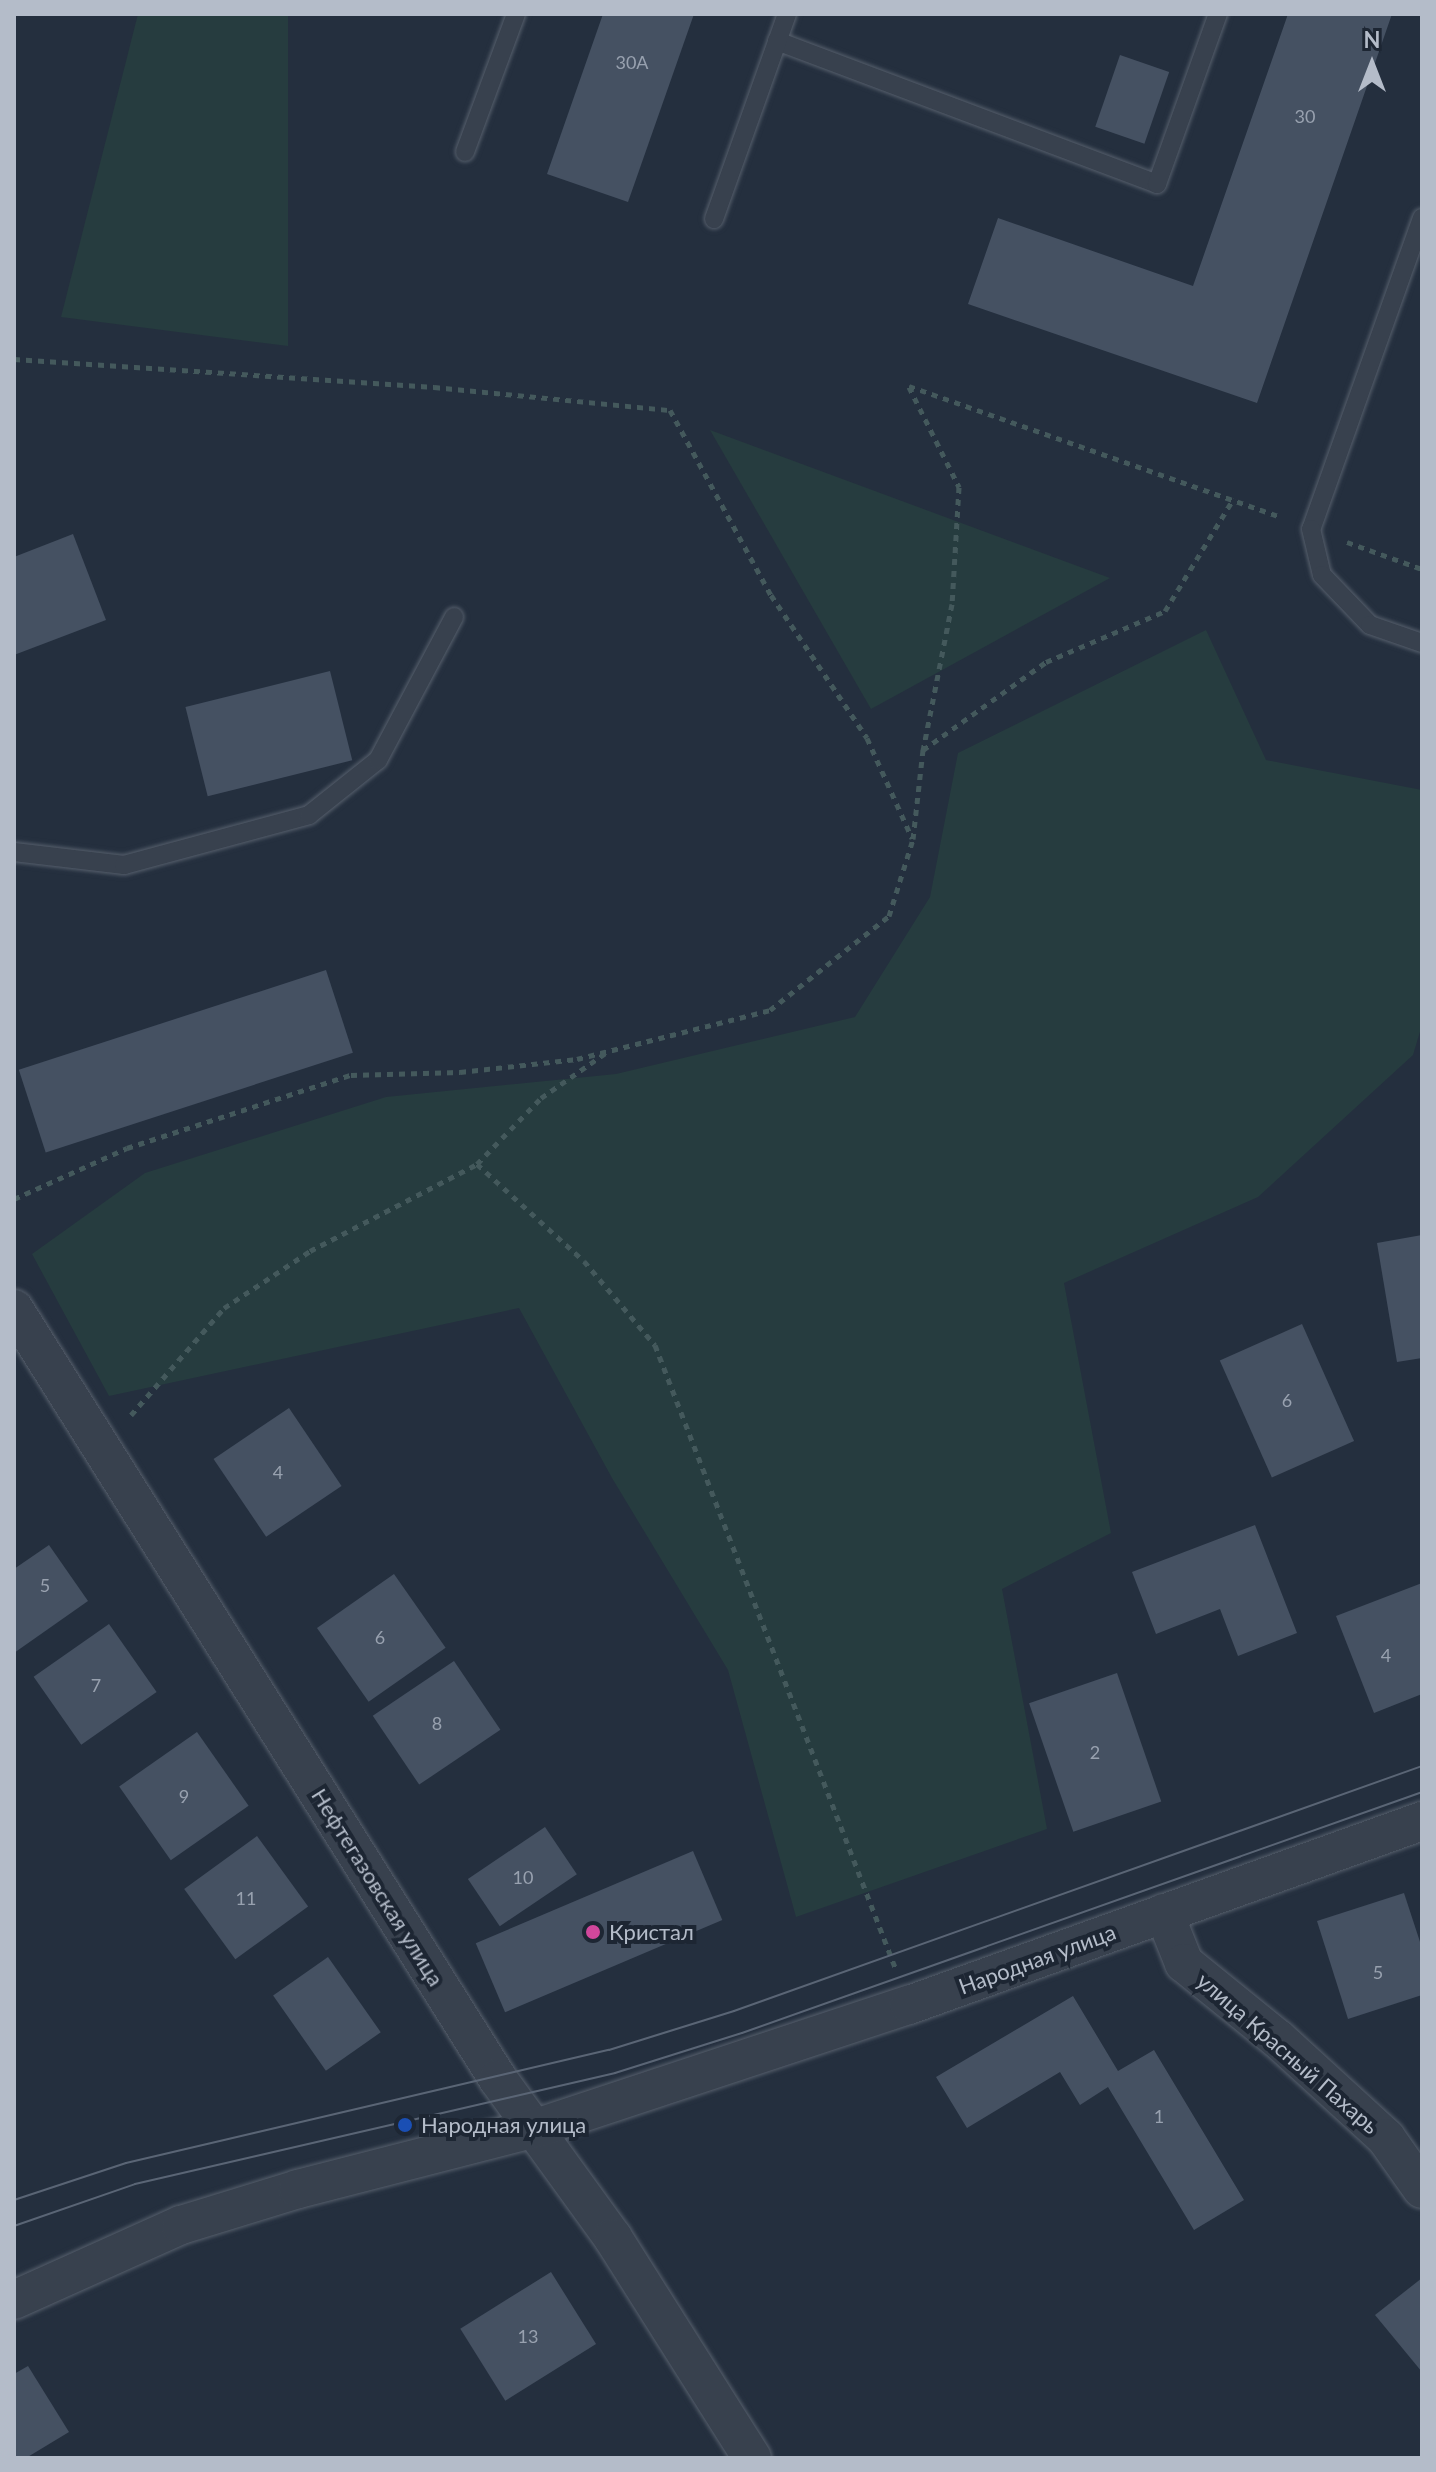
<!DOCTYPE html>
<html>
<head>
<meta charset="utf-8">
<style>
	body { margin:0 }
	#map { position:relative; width:1436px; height:2472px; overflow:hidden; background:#242f3e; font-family:Lato,sans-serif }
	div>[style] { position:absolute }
	.green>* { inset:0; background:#263c3f }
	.building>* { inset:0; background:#455162; transform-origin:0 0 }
	.path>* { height:5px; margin-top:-2.5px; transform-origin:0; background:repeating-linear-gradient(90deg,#44595c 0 6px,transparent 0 12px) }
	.roads { filter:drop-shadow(0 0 2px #565f6c) drop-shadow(0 0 2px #565f6c) }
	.service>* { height:18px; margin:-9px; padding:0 9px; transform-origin:9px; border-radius:9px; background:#38414e }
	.minor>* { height:38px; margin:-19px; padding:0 19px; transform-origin:19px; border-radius:19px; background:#38414e }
	.tram>* { height:2px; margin:-1px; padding:0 1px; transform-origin:1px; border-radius:1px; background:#5a6575 }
	.dots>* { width:22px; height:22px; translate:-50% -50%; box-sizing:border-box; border:4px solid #1d2633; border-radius:50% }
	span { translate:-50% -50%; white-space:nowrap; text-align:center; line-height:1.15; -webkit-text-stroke:8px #1d2633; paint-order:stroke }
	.number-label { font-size:18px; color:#98a1af }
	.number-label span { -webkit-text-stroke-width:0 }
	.street-label { font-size:22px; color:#b4bcc9 }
	.poi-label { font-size:22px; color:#b4bcc9 }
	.left { translate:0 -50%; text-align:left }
	.frame { position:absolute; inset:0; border:16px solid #b4bcc9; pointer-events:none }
	.north { position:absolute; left:1332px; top:24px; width:80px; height:80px; -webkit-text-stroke:6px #1d2633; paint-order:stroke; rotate:0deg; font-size:22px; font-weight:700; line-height:32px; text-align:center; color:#b4bcc9 }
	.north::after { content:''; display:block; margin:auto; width:28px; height:36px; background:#b4bcc9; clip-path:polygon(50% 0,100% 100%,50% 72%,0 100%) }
</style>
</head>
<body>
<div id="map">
	<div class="green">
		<i style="clip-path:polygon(138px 14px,288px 14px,288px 346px,61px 317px)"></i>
		<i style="clip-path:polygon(710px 430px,1110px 578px,871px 709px)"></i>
		<i style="clip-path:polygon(1206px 630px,1266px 760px,1422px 790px,1422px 1025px,1413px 1055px,1258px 1197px,1064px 1283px,1111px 1533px,1002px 1589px,1047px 1829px,796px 1917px,728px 1670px,612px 1478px,519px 1308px,109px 1396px,32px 1254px,145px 1173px,386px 1097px,616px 1074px,855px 1017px,930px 897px,958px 753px)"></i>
	</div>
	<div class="building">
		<i style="clip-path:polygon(603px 14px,694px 14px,628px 202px,547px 174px)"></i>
		<i style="clip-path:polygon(1288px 14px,1392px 14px,1257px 403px,968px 304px,998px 218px,1193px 286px)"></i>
		<i style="left:1120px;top:55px;width:52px;height:76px;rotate:19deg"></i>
		<i style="clip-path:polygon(73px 534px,106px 620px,14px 655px,14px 557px)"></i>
		<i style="left:330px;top:671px;width:92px;height:149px;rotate:76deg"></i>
		<i style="left:326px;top:970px;width:87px;height:323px;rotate:72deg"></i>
		<i style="clip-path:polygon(1422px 1235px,1422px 1358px,1397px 1362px,1377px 1243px)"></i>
		<i style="left:1302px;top:1324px;width:128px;height:90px;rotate:66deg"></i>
		<i style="left:289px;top:1408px;width:94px;height:91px;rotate:56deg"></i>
		<i style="clip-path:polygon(1255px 1525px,1297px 1633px,1238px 1656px,1220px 1609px,1156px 1634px,1132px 1572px)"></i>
		<i style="clip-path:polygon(49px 1545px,88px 1601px,14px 1653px,14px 1569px)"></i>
		<i style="left:394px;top:1574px;width:90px;height:94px;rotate:55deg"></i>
		<i style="clip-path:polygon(1422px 1583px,1422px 1694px,1374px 1713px,1336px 1616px)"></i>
		<i style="left:109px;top:1624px;width:83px;height:92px;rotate:55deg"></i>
		<i style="left:454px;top:1661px;width:83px;height:98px;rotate:56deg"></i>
		<i style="left:1117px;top:1673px;width:136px;height:93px;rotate:71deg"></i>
		<i style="left:197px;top:1732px;width:90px;height:95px;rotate:55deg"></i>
		<i style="left:545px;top:1827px;width:57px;height:93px;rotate:56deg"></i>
		<i style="left:257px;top:1836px;width:87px;height:90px;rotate:54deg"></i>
		<i style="left:693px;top:1851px;width:75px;height:236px;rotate:67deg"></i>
		<i style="clip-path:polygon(1404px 1893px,1422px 1948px,1422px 1995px,1348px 2019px,1317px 1921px)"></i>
		<i style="left:328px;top:1957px;width:92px;height:67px;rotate:55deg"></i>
		<i style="clip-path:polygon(1073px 1996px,1118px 2071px,1154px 2050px,1244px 2200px,1194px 2230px,1108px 2087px,1080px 2105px,1060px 2072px,967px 2128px,936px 2077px)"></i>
		<i style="left:551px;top:2272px;width:85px;height:107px;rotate:58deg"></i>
		<i style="clip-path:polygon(1422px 2278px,1422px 2372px,1375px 2315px)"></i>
		<i style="clip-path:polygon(28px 2366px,69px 2432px,26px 2458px,14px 2458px,14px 2374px)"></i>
	</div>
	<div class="path">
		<i style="left:14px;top:359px;width:421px;rotate:3.8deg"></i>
		<i style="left:434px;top:387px;width:237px;rotate:5.6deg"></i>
		<i style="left:670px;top:410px;width:211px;rotate:61.4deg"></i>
		<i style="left:771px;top:595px;width:172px;rotate:56.1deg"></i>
		<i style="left:867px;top:738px;width:110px;rotate:65.8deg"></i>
		<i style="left:909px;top:386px;width:394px;rotate:19.4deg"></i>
		<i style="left:909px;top:387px;width:112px;rotate:63.4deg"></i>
		<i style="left:959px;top:487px;width:117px;rotate:93.4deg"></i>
		<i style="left:952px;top:604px;width:149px;rotate:101.2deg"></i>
		<i style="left:1347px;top:542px;width:80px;rotate:19.8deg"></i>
		<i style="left:477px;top:1164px;width:92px;rotate:-45.9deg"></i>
		<i style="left:541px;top:1098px;width:80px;rotate:-34.9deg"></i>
		<i style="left:14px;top:1199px;width:124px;rotate:-24.3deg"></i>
		<i style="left:127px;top:1148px;width:236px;rotate:-18.1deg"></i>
		<i style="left:351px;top:1075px;width:109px;rotate:-1.6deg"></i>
		<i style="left:460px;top:1072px;width:118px;rotate:-6.3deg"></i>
		<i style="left:577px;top:1059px;width:199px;rotate:-14.2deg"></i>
		<i style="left:770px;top:1010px;width:152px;rotate:-38.3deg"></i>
		<i style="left:889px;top:916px;width:81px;rotate:-72.7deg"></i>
		<i style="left:913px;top:839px;width:90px;rotate:-83.6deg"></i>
		<i style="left:923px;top:750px;width:151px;rotate:-35.6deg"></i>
		<i style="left:1046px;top:662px;width:129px;rotate:-23.2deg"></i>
		<i style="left:1165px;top:611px;width:132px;rotate:-58.6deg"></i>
		<i style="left:131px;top:1415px;width:142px;rotate:-49deg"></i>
		<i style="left:224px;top:1308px;width:103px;rotate:-33.5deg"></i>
		<i style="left:310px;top:1251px;width:188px;rotate:-27.5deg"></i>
		<i style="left:477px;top:1164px;width:144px;rotate:42.2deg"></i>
		<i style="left:584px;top:1261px;width:110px;rotate:49.8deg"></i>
		<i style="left:655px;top:1345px;width:667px;rotate:68.9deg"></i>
	</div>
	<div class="roads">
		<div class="service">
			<i style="left:777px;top:41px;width:406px;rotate:20.6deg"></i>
			<i style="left:1157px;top:184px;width:181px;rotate:-70.3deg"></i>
			<i style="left:465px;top:152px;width:147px;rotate:-69.7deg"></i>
			<i style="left:1422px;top:218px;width:330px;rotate:109.6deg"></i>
			<i style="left:1311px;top:529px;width:47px;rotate:76.6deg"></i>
			<i style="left:1322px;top:575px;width:69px;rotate:46.2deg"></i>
			<i style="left:1370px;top:625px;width:55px;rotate:19.1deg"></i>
			<i style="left:714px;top:219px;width:218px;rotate:-70.4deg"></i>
			<i style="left:14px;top:852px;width:111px;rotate:6.7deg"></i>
			<i style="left:124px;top:865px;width:192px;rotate:-15.1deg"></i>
			<i style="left:309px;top:815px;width:88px;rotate:-38.6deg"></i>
			<i style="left:378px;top:760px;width:162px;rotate:-62deg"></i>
		</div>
		<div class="minor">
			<i style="left:14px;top:1309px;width:909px;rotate:57.85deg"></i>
			<i style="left:498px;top:2079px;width:196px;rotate:54.1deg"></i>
			<i style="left:613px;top:2238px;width:260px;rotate:57.7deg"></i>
			<i style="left:1164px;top:1913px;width:54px;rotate:68.2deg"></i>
			<i style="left:1184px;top:1963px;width:121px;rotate:39deg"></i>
			<i style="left:1278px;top:2039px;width:147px;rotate:42.5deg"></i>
			<i style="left:1386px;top:2138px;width:62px;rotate:54.8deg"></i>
			<i style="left:14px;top:2300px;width:183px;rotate:-24.2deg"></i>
			<i style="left:181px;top:2225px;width:122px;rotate:-17.1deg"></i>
			<i style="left:298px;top:2189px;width:246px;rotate:-14.4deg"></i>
			<i style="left:536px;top:2128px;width:393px;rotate:-18.3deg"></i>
			<i style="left:909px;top:2005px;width:545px;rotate:-19.73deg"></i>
		</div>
	</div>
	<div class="tram">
		<i style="left:14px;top:2200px;width:118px;rotate:-18.3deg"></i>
		<i style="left:126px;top:2163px;width:496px;rotate:-13.2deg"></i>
		<i style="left:609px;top:2050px;width:131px;rotate:-17.3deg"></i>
		<i style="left:734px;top:2011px;width:730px;rotate:-19.6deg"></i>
		<i style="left:14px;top:2226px;width:128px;rotate:-19.1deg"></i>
		<i style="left:135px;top:2184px;width:493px;rotate:-13deg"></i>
		<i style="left:615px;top:2073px;width:133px;rotate:-17.5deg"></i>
		<i style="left:742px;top:2033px;width:721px;rotate:-19.51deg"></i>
	</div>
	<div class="dots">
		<i style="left:593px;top:1932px;background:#d1479c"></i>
		<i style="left:405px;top:2125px;background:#1a4fb4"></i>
	</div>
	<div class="number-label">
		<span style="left:632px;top:62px">30А</span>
		<span style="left:1305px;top:116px">30</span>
		<span style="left:1287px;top:1400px">6</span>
		<span style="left:278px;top:1472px">4</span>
		<span style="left:45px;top:1585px">5</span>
		<span style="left:380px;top:1637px">6</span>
		<span style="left:1386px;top:1655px">4</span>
		<span style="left:96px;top:1685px">7</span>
		<span style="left:437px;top:1723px">8</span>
		<span style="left:1095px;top:1752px">2</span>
		<span style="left:184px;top:1796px">9</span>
		<span style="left:523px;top:1877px">10</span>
		<span style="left:246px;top:1898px">11</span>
		<span style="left:1378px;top:1972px">5</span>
		<span style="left:1159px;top:2116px">1</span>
		<span style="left:528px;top:2336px">13</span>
	</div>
	<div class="street-label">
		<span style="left:378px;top:1887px;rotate:58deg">Нефтегазовская улица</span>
		<span style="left:1037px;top:1959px;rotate:-20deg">Народная улица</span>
		<span style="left:1288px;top:2053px;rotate:41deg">улица Красный Пахарь</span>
	</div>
	<div class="poi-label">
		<span class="left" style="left:609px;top:1932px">Кристал</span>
		<span class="left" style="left:421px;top:2125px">Народная улица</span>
	</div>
	<div class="frame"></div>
	<div class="north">N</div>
</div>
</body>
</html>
